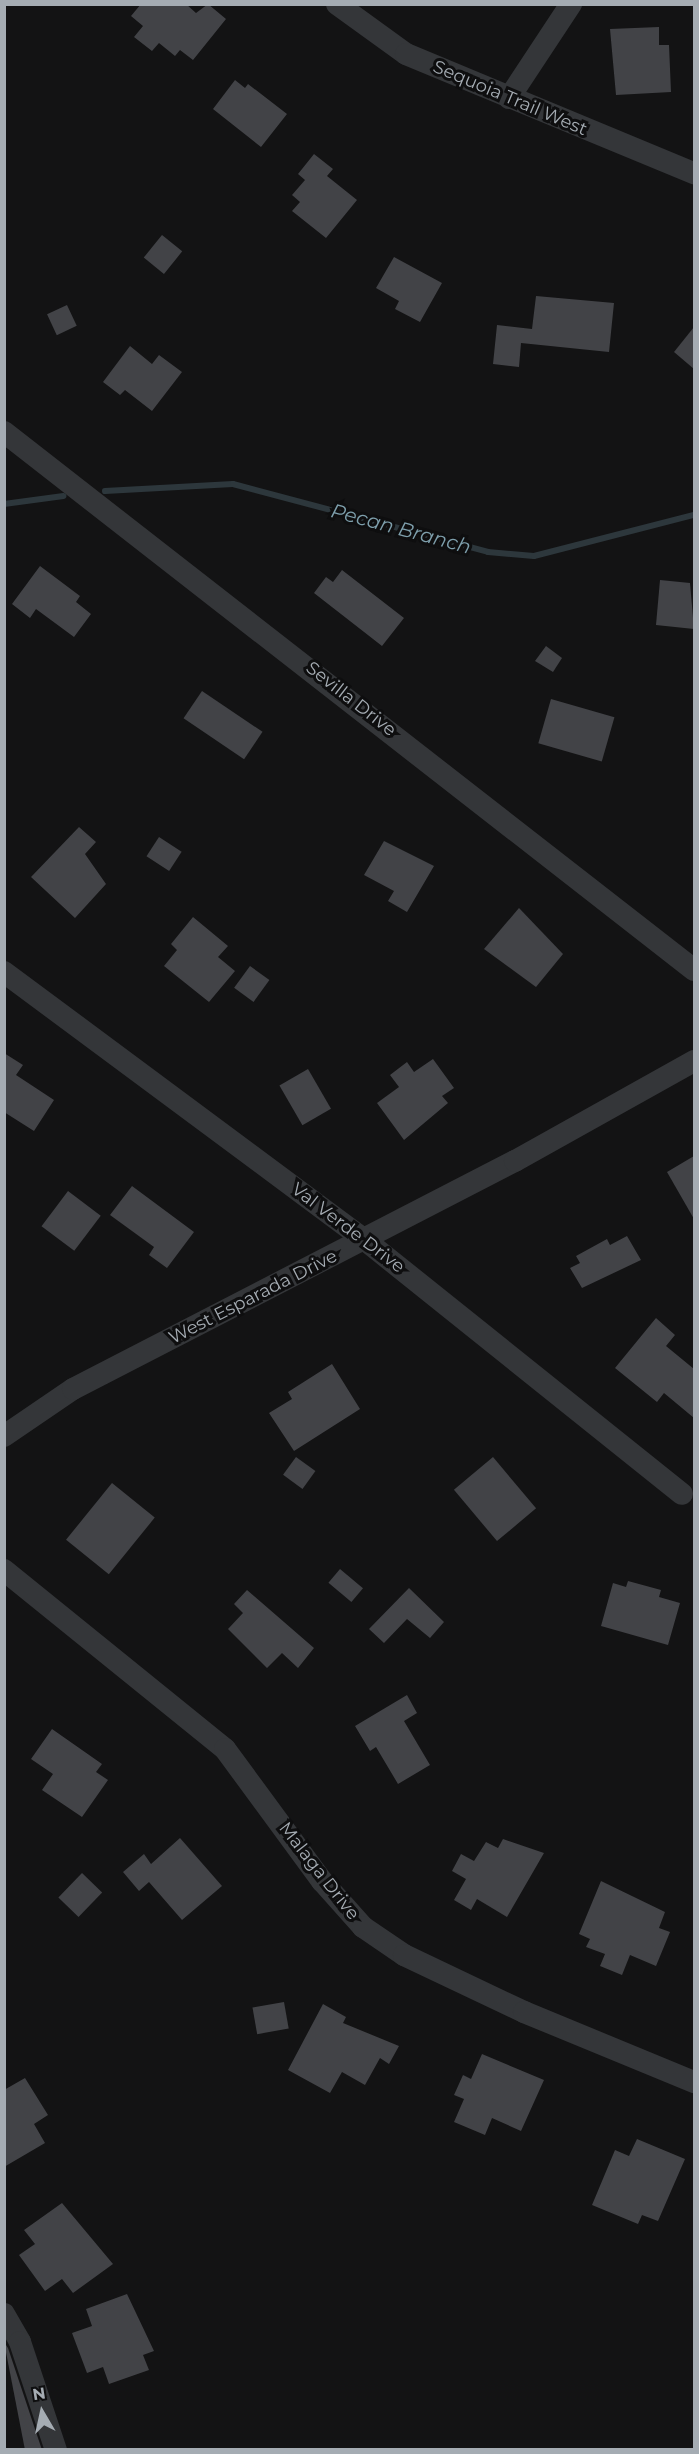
<!DOCTYPE html>
<html>
<head>
<meta charset="utf-8">
<style>
	body { margin:0 }
	#map { position:relative; width:699px; height:2454px; overflow:hidden; background:#131314; font-family:Montserrat,sans-serif }
	div>[style] { position:absolute }
	.stream>* { height:6px; margin:-3px; padding:0 3px; transform-origin:3px; border-radius:3px; background:#2d373c }
	.building>* { inset:0; background:#424347; transform-origin:0 0 }
	.minor>* { height:22px; margin:-11px; padding:0 11px; transform-origin:11px; border-radius:11px; background:#343639 }
	span { translate:-50% -50%; white-space:nowrap; text-align:center; line-height:1.15; -webkit-text-stroke:6px #0e0e0f; paint-order:stroke }
	.street-label { font-size:18px; color:#a5acb3 }
	.water-label { font-size:20px; color:#7e9fac; font-style:italic }
	.frame { position:absolute; inset:0; border:6px solid #a5acb3; pointer-events:none }
	.north { position:absolute; left:12px; top:2382px; width:60px; height:60px; -webkit-text-stroke:4px #0e0e0f; paint-order:stroke; rotate:351deg; font-size:16px; font-weight:700; line-height:24px; text-align:center; color:#a5acb3 }
	.north::after { content:''; display:block; margin:auto; width:21px; height:27px; background:#a5acb3; clip-path:polygon(50% 0,100% 100%,50% 72%,0 100%) }
</style>
</head>
<body>
<div id="map">
	<div class="stream">
		<i style="left:105px;top:491px;width:128px;rotate:-3.1deg"></i>
		<i style="left:233px;top:484px;width:264px;rotate:14.9deg"></i>
		<i style="left:488px;top:552px;width:46px;rotate:5deg"></i>
		<i style="left:534px;top:556px;width:165px;rotate:-14.4deg"></i>
		<i style="left:4px;top:504px;width:60px;rotate:-7.7deg"></i>
	</div>
	<div class="building">
		<i style="clip-path:polygon(141px 4px,186px 4px,196px 13px,208px 4px,226px 19px,193px 60px,180px 50px,175px 56px,159px 43px,152px 51px,134px 37px,143px 26px,131px 16px)"></i>
		<i style="clip-path:polygon(659px 27px,659px 45px,669px 45px,671px 92px,616px 95px,610px 29px)"></i>
		<i style="clip-path:polygon(235px 80px,245px 88px,248px 84px,287px 114px,261px 147px,213px 109px)"></i>
		<i style="clip-path:polygon(314px 154px,333px 169px,327px 176px,357px 200px,326px 238px,292px 211px,300px 202px,292px 195px,305px 180px,298px 174px)"></i>
		<i style="left:162px;top:235px;width:26px;height:29px;rotate:39deg"></i>
		<i style="clip-path:polygon(394px 257px,442px 283px,420px 322px,395px 309px,399px 301px,376px 288px)"></i>
		<i style="clip-path:polygon(536px 296px,614px 303px,609px 352px,521px 343px,519px 367px,493px 364px,497px 325px,532px 329px)"></i>
		<i style="left:67px;top:305px;width:23px;height:22px;rotate:65deg"></i>
		<i style="clip-path:polygon(694px 327px,694px 369px,674px 352px)"></i>
		<i style="clip-path:polygon(130px 346px,152px 364px,159px 355px,182px 372px,152px 411px,125px 390px,120px 395px,103px 382px)"></i>
		<i style="clip-path:polygon(40px 566px,80px 596px,76px 602px,91px 614px,74px 637px,36px 609px,30px 618px,12px 604px)"></i>
		<i style="clip-path:polygon(342px 570px,404px 618px,382px 646px,314px 593px,326px 577px,333px 582px)"></i>
		<i style="clip-path:polygon(660px 580px,690px 583px,694px 629px,656px 625px)"></i>
		<i style="clip-path:polygon(546px 646px,562px 658px,553px 672px,535px 661px)"></i>
		<i style="left:202px;top:691px;width:73px;height:33px;rotate:34deg"></i>
		<i style="left:551px;top:699px;width:66px;height:46px;rotate:16deg"></i>
		<i style="clip-path:polygon(79px 827px,96px 842px,85px 854px,106px 884px,75px 918px,31px 877px)"></i>
		<i style="left:159px;top:837px;width:27px;height:23px;rotate:33deg"></i>
		<i style="clip-path:polygon(384px 841px,434px 866px,407px 912px,388px 901px,394px 891px,364px 875px)"></i>
		<i style="clip-path:polygon(519px 908px,563px 954px,536px 987px,484px 949px)"></i>
		<i style="clip-path:polygon(193px 917px,228px 946px,218px 957px,235px 971px,209px 1002px,164px 966px,177px 950px,171px 944px)"></i>
		<i style="left:250px;top:966px;width:24px;height:27px;rotate:36deg"></i>
		<i style="clip-path:polygon(4px 1053px,23px 1065px,16px 1075px,54px 1100px,34px 1131px,4px 1112px)"></i>
		<i style="clip-path:polygon(433px 1059px,454px 1088px,442px 1096px,448px 1103px,404px 1140px,377px 1103px,399px 1087px,390px 1075px,407px 1062px,414px 1072px)"></i>
		<i style="left:308px;top:1069px;width:46px;height:33px;rotate:60deg"></i>
		<i style="clip-path:polygon(694px 1156px,694px 1219px,667px 1172px)"></i>
		<i style="clip-path:polygon(132px 1186px,194px 1232px,167px 1268px,149px 1255px,154px 1247px,110px 1215px)"></i>
		<i style="left:68px;top:1191px;width:41px;height:44px;rotate:37deg"></i>
		<i style="clip-path:polygon(627px 1236px,641px 1260px,582px 1288px,570px 1268px,580px 1263px,576px 1256px,607px 1239px,610px 1245px)"></i>
		<i style="clip-path:polygon(656px 1318px,675px 1335px,666px 1346px,694px 1369px,694px 1418px,664px 1393px,657px 1402px,615px 1368px)"></i>
		<i style="clip-path:polygon(332px 1364px,360px 1409px,294px 1451px,269px 1413px,292px 1399px,288px 1392px)"></i>
		<i style="left:296px;top:1457px;width:24px;height:22px;rotate:36deg"></i>
		<i style="left:493px;top:1457px;width:67px;height:51px;rotate:50deg"></i>
		<i style="left:112px;top:1483px;width:55px;height:73px;rotate:39deg"></i>
		<i style="left:340px;top:1569px;width:30px;height:18px;rotate:40deg"></i>
		<i style="clip-path:polygon(628px 1581px,661px 1590px,659px 1597px,680px 1603px,668px 1645px,601px 1626px,613px 1583px,626px 1587px)"></i>
		<i style="clip-path:polygon(409px 1588px,444px 1622px,430px 1638px,407px 1619px,384px 1643px,369px 1629px)"></i>
		<i style="clip-path:polygon(247px 1590px,314px 1648px,298px 1668px,282px 1653px,267px 1668px,228px 1629px,243px 1613px,234px 1604px)"></i>
		<i style="clip-path:polygon(407px 1695px,417px 1713px,404px 1721px,430px 1765px,398px 1784px,376px 1747px,370px 1751px,355px 1726px)"></i>
		<i style="clip-path:polygon(52px 1729px,102px 1764px,96px 1772px,108px 1780px,82px 1817px,42px 1790px,53px 1774px,31px 1759px)"></i>
		<i style="clip-path:polygon(180px 1838px,222px 1886px,182px 1920px,149px 1882px,139px 1891px,123px 1872px,144px 1854px,151px 1864px)"></i>
		<i style="clip-path:polygon(503px 1839px,544px 1853px,507px 1917px,477px 1899px,471px 1910px,454px 1900px,466px 1879px,452px 1871px,461px 1854px,474px 1861px,486px 1842px,498px 1848px)"></i>
		<i style="left:82px;top:1873px;width:28px;height:34px;rotate:44deg"></i>
		<i style="clip-path:polygon(601px 1881px,665px 1912px,659px 1928px,670px 1932px,656px 1966px,630px 1955px,622px 1975px,600px 1966px,605px 1954px,586px 1947px,590px 1939px,579px 1934px)"></i>
		<i style="left:284px;top:2002px;width:27px;height:32px;rotate:80deg"></i>
		<i style="clip-path:polygon(323px 2004px,346px 2017px,343px 2023px,399px 2046px,389px 2064px,380px 2058px,365px 2085px,342px 2072px,330px 2093px,288px 2070px)"></i>
		<i style="clip-path:polygon(482px 2054px,544px 2080px,521px 2131px,492px 2118px,485px 2135px,454px 2122px,464px 2099px,454px 2095px,463px 2075px,471px 2079px)"></i>
		<i style="clip-path:polygon(25px 2078px,48px 2115px,34px 2124px,45px 2143px,4px 2167px,4px 2090px)"></i>
		<i style="clip-path:polygon(637px 2139px,685px 2159px,658px 2221px,642px 2215px,638px 2224px,592px 2205px,615px 2150px,629px 2156px)"></i>
		<i style="clip-path:polygon(62px 2203px,113px 2264px,73px 2293px,62px 2279px,45px 2291px,19px 2255px,35px 2244px,24px 2230px)"></i>
		<i style="clip-path:polygon(127px 2294px,154px 2351px,143px 2355px,149px 2370px,109px 2384px,103px 2367px,87px 2373px,72px 2333px,92px 2326px,86px 2309px)"></i>
		<i style="clip-path:polygon(4px 2342px,8px 2348px,42px 2450px,25px 2450px)"></i>
	</div>
	<div class="minor">
		<i style="left:337px;top:4px;width:85px;rotate:35.9deg"></i>
		<i style="left:406px;top:54px;width:312px;rotate:22.5deg"></i>
		<i style="left:509px;top:98px;width:113px;rotate:-56.6deg"></i>
		<i style="left:4px;top:432px;width:875px;rotate:37.94deg"></i>
		<i style="left:4px;top:972px;width:450px;rotate:36.6deg"></i>
		<i style="left:365px;top:1240px;width:406px;rotate:38.7deg"></i>
		<i style="left:4px;top:1436px;width:83px;rotate:-34.3deg"></i>
		<i style="left:73px;top:1389px;width:497px;rotate:-27.3deg"></i>
		<i style="left:515px;top:1161px;width:205px;rotate:-29.2deg"></i>
		<i style="left:4px;top:1570px;width:284px;rotate:39deg"></i>
		<i style="left:225px;top:1749px;width:164px;rotate:53.7deg"></i>
		<i style="left:322px;top:1881px;width:62px;rotate:48.3deg"></i>
		<i style="left:363px;top:1927px;width:50px;rotate:34.3deg"></i>
		<i style="left:404px;top:1955px;width:133px;rotate:25.4deg"></i>
		<i style="left:524px;top:2012px;width:184px;rotate:22.4deg"></i>
		<i style="left:4px;top:2314px;width:32px;rotate:60deg"></i>
		<i style="left:20px;top:2342px;width:114px;rotate:71.6deg"></i>
	</div>
	<div class="street-label">
		<span style="left:510px;top:98px;rotate:23deg">Sequoia Trail West</span>
		<span style="left:351px;top:699px;rotate:38deg">Sevilla Drive</span>
		<span style="left:348px;top:1228px;rotate:37deg">Val Verde Drive</span>
		<span style="left:253px;top:1297px;rotate:-27deg">West Esparada Drive</span>
		<span style="left:319px;top:1871px;rotate:52deg">Malaga Drive</span>
	</div>
	<div class="water-label">
		<span style="left:401px;top:529px;rotate:15deg">Pecan Branch</span>
	</div>
	<div class="frame"></div>
	<div class="north">N</div>
</div>
</body>
</html>
